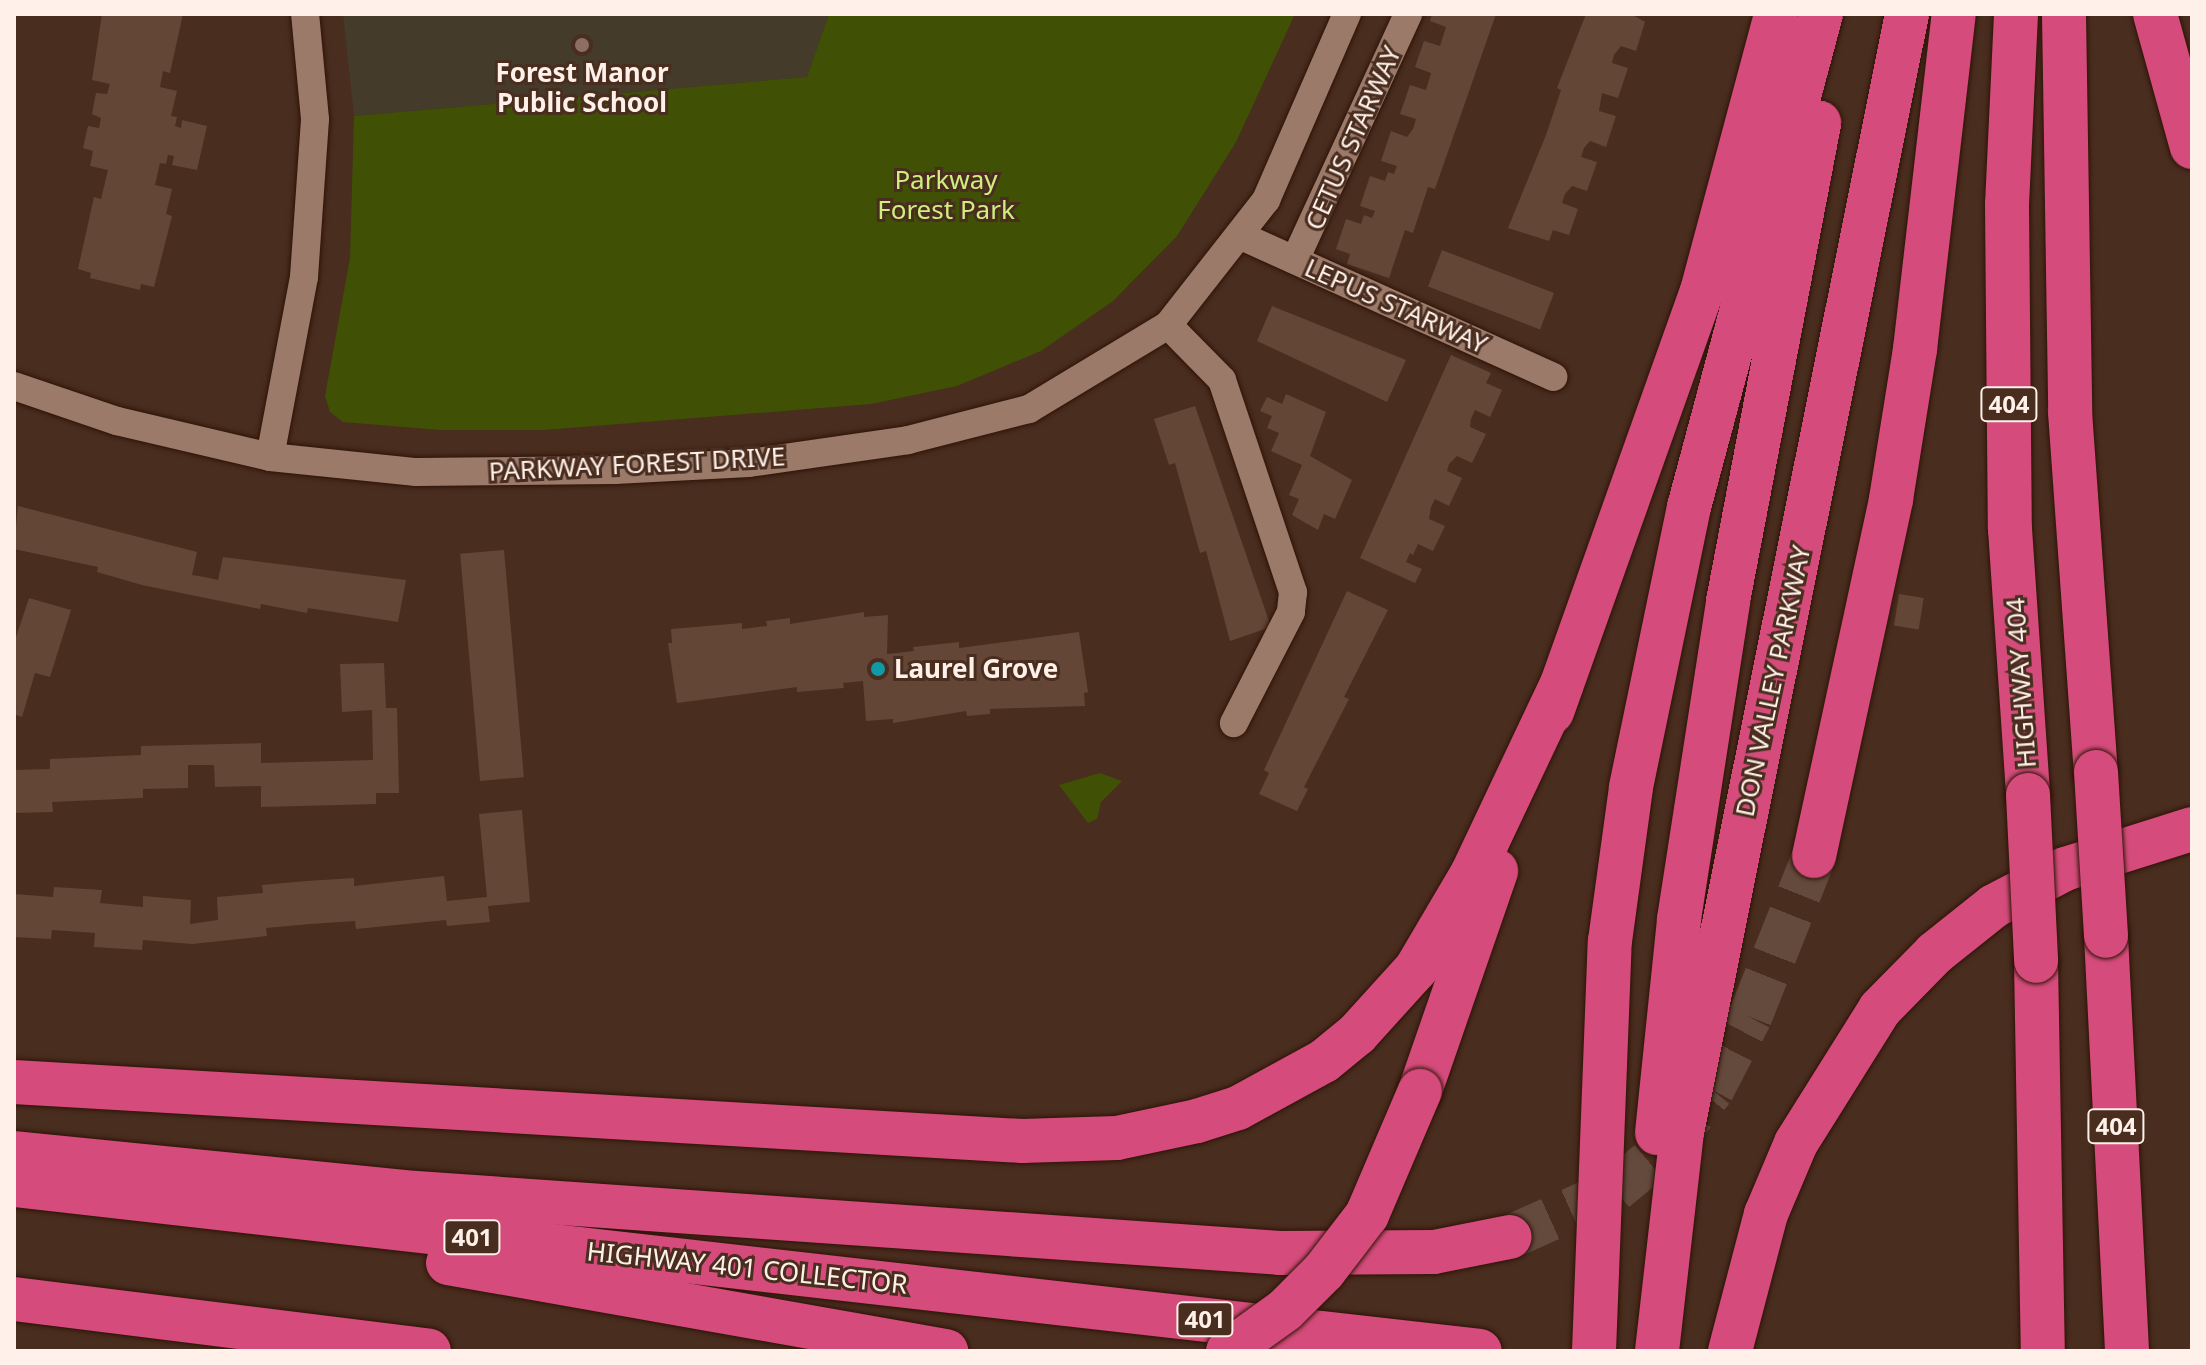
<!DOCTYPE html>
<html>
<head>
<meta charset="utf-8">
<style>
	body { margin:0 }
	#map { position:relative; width:2206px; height:1365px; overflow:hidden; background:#492d1f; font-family:"Noto Sans",sans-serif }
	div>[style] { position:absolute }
	.education>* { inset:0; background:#443b2b }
	.green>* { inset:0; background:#405004 }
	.building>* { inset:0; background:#644637; transform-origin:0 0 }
	.highway-tunnel>* { height:44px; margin-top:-22px; transform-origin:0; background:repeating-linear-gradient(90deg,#644a3d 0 44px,transparent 0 66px) }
	.roads { filter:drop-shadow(0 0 2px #2e1407) drop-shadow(0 0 2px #2e1407) }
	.street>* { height:28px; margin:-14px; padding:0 14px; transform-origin:14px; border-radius:14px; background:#9b7a6a }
	.highway>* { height:44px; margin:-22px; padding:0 22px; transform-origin:22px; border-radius:22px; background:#d54c7c }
	.bridges { filter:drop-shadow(0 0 2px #2e1407) drop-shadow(0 0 2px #2e1407) }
	.highway-bridge>* { height:44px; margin:-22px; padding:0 22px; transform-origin:22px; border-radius:22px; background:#d54c7c }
	.dots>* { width:22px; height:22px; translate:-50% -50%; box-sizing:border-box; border:4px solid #492d1f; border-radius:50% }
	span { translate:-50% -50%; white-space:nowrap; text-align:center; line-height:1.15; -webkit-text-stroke:6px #492d1f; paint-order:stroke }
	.shield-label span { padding:2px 6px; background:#492d1f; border:2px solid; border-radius:6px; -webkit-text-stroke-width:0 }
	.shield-label { font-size:24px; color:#fff0e9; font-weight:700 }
	.poi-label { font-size:26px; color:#fff0e9; font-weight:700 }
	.left { translate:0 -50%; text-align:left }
	.street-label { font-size:26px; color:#fff0e9 }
	.park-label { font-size:26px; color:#d0ee7f }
	.frame { position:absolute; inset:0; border:16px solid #fff0e9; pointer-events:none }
</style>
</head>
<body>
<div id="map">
	<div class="education">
		<i style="clip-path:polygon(343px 14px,829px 14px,807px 77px,354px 116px)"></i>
	</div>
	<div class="green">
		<i style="clip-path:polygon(829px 14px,1295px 14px,1236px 142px,1177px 236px,1113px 301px,1041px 351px,957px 386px,871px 404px,544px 430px,440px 430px,343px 422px,330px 412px,325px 396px,350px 258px,354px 116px,807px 77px)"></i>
		<i style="clip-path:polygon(1100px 773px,1122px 781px,1101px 802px,1097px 819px,1088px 823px,1059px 785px)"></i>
	</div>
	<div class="building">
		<i style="clip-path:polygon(102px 14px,183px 14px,170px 73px,163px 71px,160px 87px,177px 91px,171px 116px,177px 117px,175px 126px,181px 128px,182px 120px,207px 126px,197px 170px,172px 165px,174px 156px,168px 155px,166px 164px,160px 163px,155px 185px,172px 189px,166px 214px,172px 216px,154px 287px,141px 284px,140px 290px,90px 278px,91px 273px,78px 269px,94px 197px,101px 199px,108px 170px,90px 166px,93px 151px,83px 148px,88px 126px,99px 128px,101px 118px,92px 114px,96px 93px,107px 94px,110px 84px,92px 80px)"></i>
		<i style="clip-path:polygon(1432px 14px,1496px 14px,1435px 189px,1428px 187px,1413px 233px,1405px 230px,1389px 278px,1347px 264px,1350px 254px,1336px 249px,1346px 219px,1361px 224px,1364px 215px,1372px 218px,1375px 211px,1360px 206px,1370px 176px,1385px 181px,1388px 172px,1394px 174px,1397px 166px,1381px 161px,1391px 131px,1407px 137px,1413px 129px,1416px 119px,1400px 114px,1410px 85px,1426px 90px,1431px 73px,1415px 67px,1424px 41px,1440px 46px,1446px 27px,1430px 21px)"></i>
		<i style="clip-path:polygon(1586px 14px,1631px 14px,1645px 22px,1636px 51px,1621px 46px,1614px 55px,1612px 63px,1628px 68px,1618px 98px,1602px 93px,1599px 111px,1616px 116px,1606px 147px,1590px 141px,1584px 148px,1581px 157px,1597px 162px,1587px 191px,1572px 186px,1565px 194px,1562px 203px,1578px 209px,1569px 235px,1553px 230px,1549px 241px,1508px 228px,1546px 135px,1561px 90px,1557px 88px)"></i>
		<i style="left:1442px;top:250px;width:120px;height:39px;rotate:21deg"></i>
		<i style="clip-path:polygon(1272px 306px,1406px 360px,1387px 402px,1257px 341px)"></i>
		<i style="clip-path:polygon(1451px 355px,1491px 373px,1486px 383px,1502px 390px,1490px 417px,1475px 410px,1471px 419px,1470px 427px,1486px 434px,1472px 463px,1457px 456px,1449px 464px,1447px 471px,1462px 478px,1449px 506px,1435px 499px,1431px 507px,1429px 519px,1445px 526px,1433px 551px,1418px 544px,1413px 555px,1410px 553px,1406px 562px,1422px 569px,1415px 583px,1360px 558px)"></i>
		<i style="clip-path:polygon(1286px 394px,1326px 412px,1310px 456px,1352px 480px,1335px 519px,1324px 514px,1318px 530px,1292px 515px,1299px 499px,1289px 495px,1302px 465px,1271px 451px,1279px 433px,1267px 428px,1272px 416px,1260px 411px,1267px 397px,1282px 404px)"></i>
		<i style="clip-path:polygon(1195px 406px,1271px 627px,1230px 641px,1206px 551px,1200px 553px,1175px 463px,1169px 465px,1154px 419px)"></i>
		<i style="clip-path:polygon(18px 506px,197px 552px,192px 575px,204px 577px,218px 580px,223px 557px,406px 580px,398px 622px,308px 608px,307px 613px,261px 604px,260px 609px,142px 585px,97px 572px,98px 567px,14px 549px)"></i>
		<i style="left:504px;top:550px;width:228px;height:44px;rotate:85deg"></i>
		<i style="clip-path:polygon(1347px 591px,1388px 610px,1344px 697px,1349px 699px,1304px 787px,1308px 789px,1297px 811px,1259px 794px,1269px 773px,1264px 770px)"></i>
		<i style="left:1899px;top:594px;width:25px;height:32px;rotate:9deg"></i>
		<i style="clip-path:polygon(29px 598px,71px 610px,50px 677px,35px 673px,22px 717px,14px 714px,14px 643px)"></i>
		<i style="clip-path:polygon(864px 612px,864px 617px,888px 615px,887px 654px,914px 651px,913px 647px,959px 642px,959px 648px,1079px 632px,1088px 692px,1084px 693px,1085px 706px,990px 709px,990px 714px,967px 716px,966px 711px,893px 723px,893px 719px,866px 721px,863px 681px,843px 683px,844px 688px,797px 692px,797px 687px,677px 703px,668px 643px,672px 643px,671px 629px,742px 623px,742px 629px,767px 626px,766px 621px,790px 618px,790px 624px)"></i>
		<i style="clip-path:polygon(384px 663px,386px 708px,397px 708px,399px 793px,376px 793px,376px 804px,261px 807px,261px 786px,215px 787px,214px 765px,188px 765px,188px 788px,143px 789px,143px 798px,52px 802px,53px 812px,14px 813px,14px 770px,50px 769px,50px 759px,141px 755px,141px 746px,261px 743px,261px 763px,373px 760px,372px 710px,342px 712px,340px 664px)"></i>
		<i style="clip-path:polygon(522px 810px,530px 902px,488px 906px,490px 922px,447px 926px,446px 920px,356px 929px,355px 921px,310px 924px,266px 928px,267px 936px,192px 944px,143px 940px,142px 950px,94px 947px,95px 933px,52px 930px,51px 939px,14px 937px,14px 894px,53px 897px,54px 887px,102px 890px,100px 903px,143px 907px,143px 896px,191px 900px,190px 924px,218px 920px,217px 897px,263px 893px,262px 885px,307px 881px,354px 878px,354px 886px,444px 876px,447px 901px,487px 897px,479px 814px)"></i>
	</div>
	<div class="highway-tunnel">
		<i style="left:1510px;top:1237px;width:115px;rotate:-24.1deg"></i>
		<i style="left:1615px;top:1190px;width:66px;rotate:-39.5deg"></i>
		<i style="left:1666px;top:1148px;width:74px;rotate:-51.6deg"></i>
		<i style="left:1712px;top:1090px;width:82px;rotate:-62.5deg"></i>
		<i style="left:1750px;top:1017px;width:173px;rotate:-68.3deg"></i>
	</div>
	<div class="roads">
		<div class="street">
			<i style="left:1239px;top:235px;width:345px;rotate:24.3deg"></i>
			<i style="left:1295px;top:260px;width:271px;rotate:-65.3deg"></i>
			<i style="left:1168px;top:325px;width:77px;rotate:45.5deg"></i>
			<i style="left:1222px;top:380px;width:224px;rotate:71.5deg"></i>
			<i style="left:1293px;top:592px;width:20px;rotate:96deg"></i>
			<i style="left:1291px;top:612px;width:125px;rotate:117.2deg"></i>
			<i style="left:14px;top:386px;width:109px;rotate:18.8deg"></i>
			<i style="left:117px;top:421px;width:157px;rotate:13.2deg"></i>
			<i style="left:270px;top:457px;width:147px;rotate:5.9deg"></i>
			<i style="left:416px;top:472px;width:199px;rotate:-0.6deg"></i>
			<i style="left:615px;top:470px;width:134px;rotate:-3deg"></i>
			<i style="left:749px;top:463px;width:161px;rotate:-8.2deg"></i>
			<i style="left:908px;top:440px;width:125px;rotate:-14.4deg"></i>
			<i style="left:1029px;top:409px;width:162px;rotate:-31.1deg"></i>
			<i style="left:1168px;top:325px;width:159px;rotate:-51.9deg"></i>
			<i style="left:1266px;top:200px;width:203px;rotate:-66.5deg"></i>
			<i style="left:270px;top:457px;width:183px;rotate:-79.3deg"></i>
			<i style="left:304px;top:277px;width:158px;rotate:-86deg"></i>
			<i style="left:315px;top:119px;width:105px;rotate:-95.4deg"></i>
		</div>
		<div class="highway">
			<i style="left:2016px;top:14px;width:190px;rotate:92.7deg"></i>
			<i style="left:2007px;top:204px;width:325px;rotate:89.5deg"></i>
			<i style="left:2010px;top:529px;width:267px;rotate:86.1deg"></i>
			<i style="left:2064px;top:14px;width:398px;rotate:89.1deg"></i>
			<i style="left:2070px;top:412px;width:361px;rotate:85.9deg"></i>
			<i style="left:2155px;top:14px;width:138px;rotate:74.5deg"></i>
			<i style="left:1552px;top:712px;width:447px;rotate:-70.4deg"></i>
			<i style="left:1702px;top:291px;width:287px;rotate:-75deg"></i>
			<i style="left:1814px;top:856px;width:365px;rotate:-77.8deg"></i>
			<i style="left:1891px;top:499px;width:152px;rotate:-80.9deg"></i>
			<i style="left:1915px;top:349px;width:337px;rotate:-83.4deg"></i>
			<i style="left:2106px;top:936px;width:416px;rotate:87.1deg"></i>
			<i style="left:2036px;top:961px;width:390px;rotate:89deg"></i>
			<i style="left:14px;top:1082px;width:1010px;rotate:3.35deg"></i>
			<i style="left:1022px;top:1141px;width:95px;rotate:-1.8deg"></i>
			<i style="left:1117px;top:1138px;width:82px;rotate:-12deg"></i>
			<i style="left:1197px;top:1121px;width:43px;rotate:-17.6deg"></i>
			<i style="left:1238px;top:1108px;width:98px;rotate:-28.7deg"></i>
			<i style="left:1324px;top:1061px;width:43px;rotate:-39.3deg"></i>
			<i style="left:1357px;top:1034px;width:88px;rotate:-47.8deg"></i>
			<i style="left:1416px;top:969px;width:110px;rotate:-59.5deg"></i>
			<i style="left:1472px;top:874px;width:208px;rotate:-64.7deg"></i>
			<i style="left:1420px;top:1091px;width:233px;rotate:-70.9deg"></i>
			<i style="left:1657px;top:1133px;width:215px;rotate:-84.1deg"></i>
			<i style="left:1679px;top:919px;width:322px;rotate:-81.2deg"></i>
			<i style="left:1728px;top:601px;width:487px;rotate:-79.2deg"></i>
			<i style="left:14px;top:1153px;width:390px;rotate:5.7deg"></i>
			<i style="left:402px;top:1192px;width:880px;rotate:3.97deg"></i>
			<i style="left:1280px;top:1253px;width:154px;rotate:-0.4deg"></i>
			<i style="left:1434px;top:1252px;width:77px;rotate:-11.2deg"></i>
			<i style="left:14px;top:1185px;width:1475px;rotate:6.46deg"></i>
			<i style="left:448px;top:1263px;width:506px;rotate:10.02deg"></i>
			<i style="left:14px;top:1299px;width:418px;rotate:7.1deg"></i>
			<i style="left:1594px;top:1351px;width:410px;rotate:-87.8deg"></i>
			<i style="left:1610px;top:941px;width:155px;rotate:-82.2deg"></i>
			<i style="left:1631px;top:787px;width:286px;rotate:-78.3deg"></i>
			<i style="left:1689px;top:507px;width:510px;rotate:-75.01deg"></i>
			<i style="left:1657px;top:1351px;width:220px;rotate:-83.5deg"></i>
			<i style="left:1682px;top:1132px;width:1140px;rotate:-78.62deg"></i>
			<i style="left:1730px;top:1351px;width:142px;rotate:-75.3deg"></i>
			<i style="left:1766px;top:1214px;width:77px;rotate:-67.1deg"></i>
			<i style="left:1796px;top:1143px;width:158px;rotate:-57.9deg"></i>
			<i style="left:1880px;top:1009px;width:78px;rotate:-45.5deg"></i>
			<i style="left:1935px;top:953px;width:75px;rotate:-38.5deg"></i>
			<i style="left:1994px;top:906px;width:80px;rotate:-27.5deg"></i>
			<i style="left:2065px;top:869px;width:133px;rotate:-17.5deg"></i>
		</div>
	</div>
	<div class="bridges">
		<div class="highway-bridge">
			<i style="left:2096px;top:772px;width:164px;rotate:86.5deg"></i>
			<i style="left:2028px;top:795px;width:166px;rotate:87.2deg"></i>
			<i style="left:1228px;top:1351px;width:70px;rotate:-35.7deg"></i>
			<i style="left:1285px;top:1310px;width:55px;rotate:-45deg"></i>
			<i style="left:1324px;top:1271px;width:71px;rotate:-52.5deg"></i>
			<i style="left:1367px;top:1215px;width:135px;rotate:-66.9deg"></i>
		</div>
	</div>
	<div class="dots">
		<i style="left:582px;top:45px;background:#8d6e63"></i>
		<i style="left:878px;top:669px;background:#0f9aa8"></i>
	</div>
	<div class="shield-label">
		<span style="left:2009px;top:404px">404</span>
		<span style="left:2116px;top:1126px">404</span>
		<span style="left:472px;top:1237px">401</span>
		<span style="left:1205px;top:1319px">401</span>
	</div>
	<div class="poi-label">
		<span style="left:582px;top:88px">Forest Manor<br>Public School</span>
		<span class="left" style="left:894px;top:669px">Laurel Grove</span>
	</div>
	<div class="street-label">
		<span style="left:1353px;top:138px;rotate:-66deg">CETUS STARWAY</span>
		<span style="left:1396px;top:306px;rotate:24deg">LEPUS STARWAY</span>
		<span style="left:637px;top:464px;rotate:-3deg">PARKWAY FOREST DRIVE</span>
		<span style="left:1773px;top:681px;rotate:-78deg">DON VALLEY PARKWAY</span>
		<span style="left:2021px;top:683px;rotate:-94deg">HIGHWAY 404</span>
		<span style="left:747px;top:1268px;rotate:6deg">HIGHWAY 401 COLLECTOR</span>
	</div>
	<div class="park-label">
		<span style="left:946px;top:195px">Parkway<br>Forest Park</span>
	</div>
	<div class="frame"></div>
</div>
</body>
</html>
